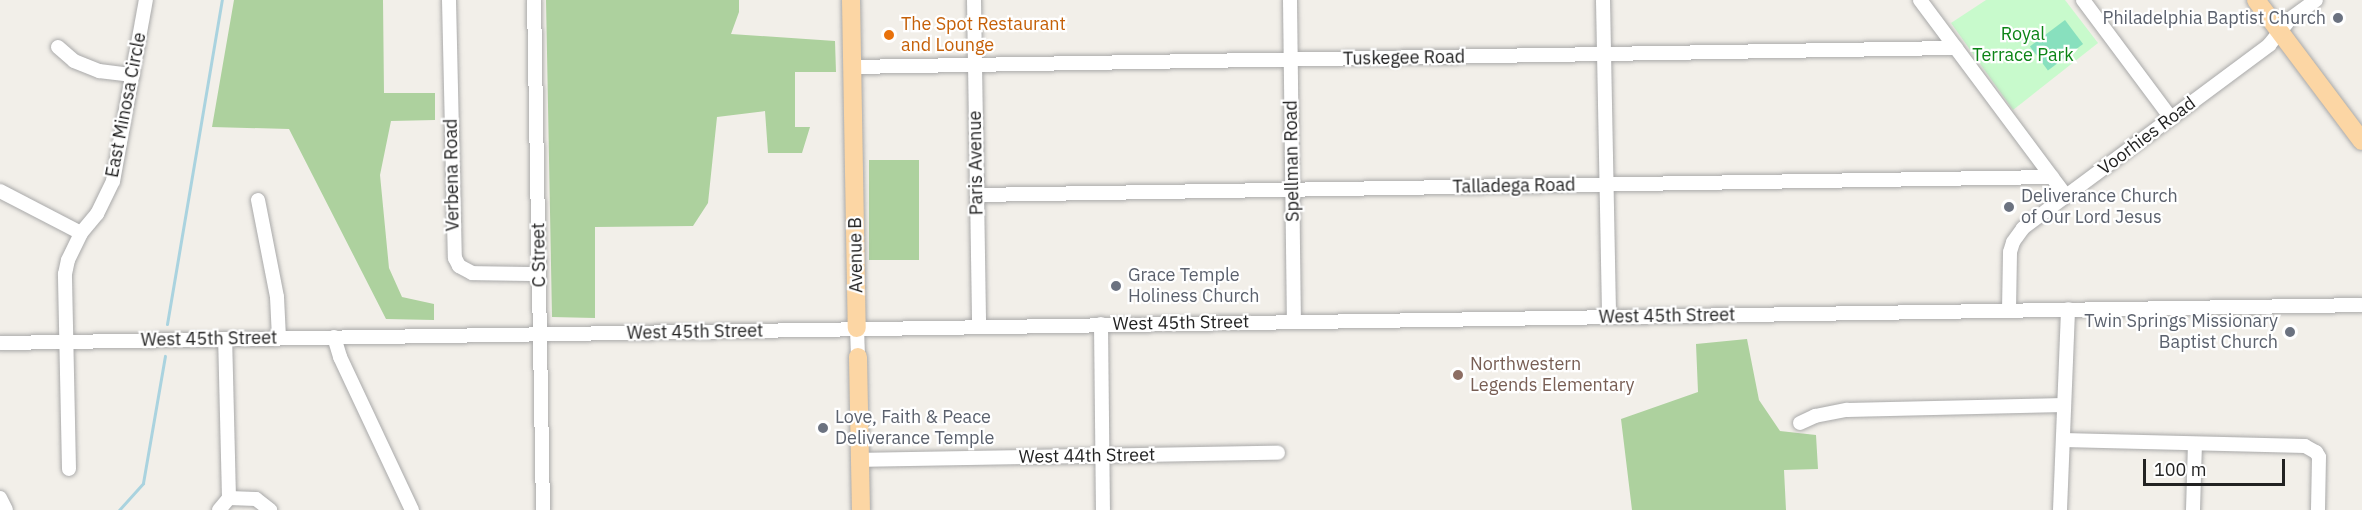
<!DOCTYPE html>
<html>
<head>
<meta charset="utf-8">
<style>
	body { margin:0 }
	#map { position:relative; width:2362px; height:510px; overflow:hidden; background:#f2efe9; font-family:"IBM Plex Sans",sans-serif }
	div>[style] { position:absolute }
	.forest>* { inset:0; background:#add19e; transform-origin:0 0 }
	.park>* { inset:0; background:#c8facc }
	.pitch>* { inset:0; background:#88e0be; transform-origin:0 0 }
	.stream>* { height:3px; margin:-1.5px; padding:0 1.5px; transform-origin:1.5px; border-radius:1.5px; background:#aad3df }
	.roads { filter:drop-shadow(0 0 2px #a9a9a9) drop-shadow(0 0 2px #a9a9a9) }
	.minor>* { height:14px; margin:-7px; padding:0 7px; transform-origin:7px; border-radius:7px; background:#fff }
	.major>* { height:18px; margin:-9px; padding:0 9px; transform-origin:9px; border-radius:9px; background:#fcd6a4 }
	.dots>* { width:16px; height:16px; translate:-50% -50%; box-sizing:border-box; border:3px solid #fff; border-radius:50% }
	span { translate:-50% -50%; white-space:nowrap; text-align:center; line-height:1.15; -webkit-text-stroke:4.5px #fff; paint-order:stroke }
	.worship-label { font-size:18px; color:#5b616d }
	.right { translate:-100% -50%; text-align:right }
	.left { translate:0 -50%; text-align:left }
	.food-label { font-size:18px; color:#c56008 }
	.park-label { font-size:18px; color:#0c8416 }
	.street-label { font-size:18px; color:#222 }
	.education-label { font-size:18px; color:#785e54 }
	.scale { position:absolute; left:2143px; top:459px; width:142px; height:27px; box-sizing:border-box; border:3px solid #222; border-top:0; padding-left:8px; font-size:18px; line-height:21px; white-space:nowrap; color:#222; -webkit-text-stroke:4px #fff; paint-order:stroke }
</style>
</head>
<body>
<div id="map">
	<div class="forest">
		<i style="clip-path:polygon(234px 0,383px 0,384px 93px,435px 93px,435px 120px,391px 121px,380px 175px,389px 268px,402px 297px,434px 304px,434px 320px,386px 319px,289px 129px,212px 127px)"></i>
		<i style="clip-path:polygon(546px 0,739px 0,739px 12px,731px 34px,835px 41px,836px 72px,795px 72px,795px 127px,810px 127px,802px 153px,768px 153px,765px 111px,717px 117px,708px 203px,693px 226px,595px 227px,595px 318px,552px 317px)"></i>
		<i style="left:869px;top:160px;width:50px;height:100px"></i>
		<i style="clip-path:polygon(1747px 339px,1759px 400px,1780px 431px,1816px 435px,1818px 469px,1784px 470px,1786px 510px,1632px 510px,1621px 419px,1698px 392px,1696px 344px)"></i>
	</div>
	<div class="park">
		<i style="clip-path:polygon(1986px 0,2065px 0,2098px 43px,2013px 110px,1951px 23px)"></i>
	</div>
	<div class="pitch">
		<i style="left:2065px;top:20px;width:30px;height:44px;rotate:53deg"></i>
	</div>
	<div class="stream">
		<i style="left:167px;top:324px;width:329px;rotate:-80.4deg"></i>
		<i style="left:119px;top:510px;width:36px;rotate:-48deg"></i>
		<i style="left:143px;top:483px;width:129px;rotate:-80.2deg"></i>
	</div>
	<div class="roads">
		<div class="minor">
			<i style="left:449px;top:0;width:258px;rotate:88.7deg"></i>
			<i style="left:455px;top:258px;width:9px;rotate:63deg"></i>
			<i style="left:459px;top:266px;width:15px;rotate:28deg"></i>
			<i style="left:472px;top:273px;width:67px;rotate:0.9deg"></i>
			<i style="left:534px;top:0;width:510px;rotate:88.99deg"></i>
			<i style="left:974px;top:0;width:326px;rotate:89.1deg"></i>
			<i style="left:1290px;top:0;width:322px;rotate:89.3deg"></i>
			<i style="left:1603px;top:0;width:317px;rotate:88.9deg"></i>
			<i style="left:1920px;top:0;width:244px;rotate:53.3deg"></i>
			<i style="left:2083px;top:0;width:147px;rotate:53.3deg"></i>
			<i style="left:58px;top:47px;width:21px;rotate:41deg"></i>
			<i style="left:74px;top:61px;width:27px;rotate:22deg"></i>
			<i style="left:99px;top:71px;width:34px;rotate:7deg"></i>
			<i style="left:852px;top:67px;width:1104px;rotate:-0.99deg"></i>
			<i style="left:0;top:191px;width:91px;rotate:27.4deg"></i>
			<i style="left:977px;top:195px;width:1075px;rotate:-0.96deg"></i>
			<i style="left:258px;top:200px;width:99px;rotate:78.9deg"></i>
			<i style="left:277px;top:297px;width:41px;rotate:87.2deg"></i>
			<i style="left:2009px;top:310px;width:58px;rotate:-89deg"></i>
			<i style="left:2010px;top:252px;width:10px;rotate:-73deg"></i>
			<i style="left:2013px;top:242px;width:17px;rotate:-54deg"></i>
			<i style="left:2023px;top:228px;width:307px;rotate:-36.6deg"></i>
			<i style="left:2269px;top:45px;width:33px;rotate:-51deg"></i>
			<i style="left:2290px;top:19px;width:32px;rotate:-36deg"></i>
			<i style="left:1101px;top:324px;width:186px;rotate:89.4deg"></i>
			<i style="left:857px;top:328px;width:29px;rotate:88deg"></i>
			<i style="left:334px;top:337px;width:21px;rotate:73deg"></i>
			<i style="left:340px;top:357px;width:169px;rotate:64.8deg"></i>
			<i style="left:0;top:343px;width:2362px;rotate:-0.92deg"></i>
			<i style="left:1800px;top:423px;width:17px;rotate:-25deg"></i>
			<i style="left:1815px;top:416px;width:33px;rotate:-11deg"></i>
			<i style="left:1847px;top:410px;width:217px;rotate:-1.3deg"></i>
			<i style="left:2063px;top:440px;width:242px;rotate:1.4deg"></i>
			<i style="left:2305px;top:446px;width:13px;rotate:29deg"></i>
			<i style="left:2316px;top:452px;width:6px;rotate:59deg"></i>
			<i style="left:2319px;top:457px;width:53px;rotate:91.1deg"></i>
			<i style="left:860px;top:460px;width:418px;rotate:-1deg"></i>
			<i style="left:69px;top:469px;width:195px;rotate:-91.2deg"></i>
			<i style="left:65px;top:274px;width:14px;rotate:-78deg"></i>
			<i style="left:68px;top:260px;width:30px;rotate:-64deg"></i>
			<i style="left:81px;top:233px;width:25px;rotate:-50deg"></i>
			<i style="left:97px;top:214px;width:37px;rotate:-64deg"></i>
			<i style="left:113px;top:181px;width:184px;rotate:-79.7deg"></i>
			<i style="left:0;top:498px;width:13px;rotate:63deg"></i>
			<i style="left:229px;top:498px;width:27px;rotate:2deg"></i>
			<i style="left:256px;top:499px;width:18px;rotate:38deg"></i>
			<i style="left:219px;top:510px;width:16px;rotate:-50deg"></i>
			<i style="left:229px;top:498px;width:159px;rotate:-91.4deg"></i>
			<i style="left:2060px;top:510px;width:201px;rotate:-87.7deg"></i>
			<i style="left:2193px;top:510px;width:66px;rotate:-88.3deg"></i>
		</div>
		<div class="major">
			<i style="left:851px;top:0;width:328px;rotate:89deg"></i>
			<i style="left:2256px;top:0;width:176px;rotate:53.1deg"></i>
			<i style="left:858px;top:357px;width:153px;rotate:88.9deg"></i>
		</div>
	</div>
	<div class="dots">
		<i style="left:2338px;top:18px;background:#6b7280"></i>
		<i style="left:889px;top:35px;background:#e8710a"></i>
		<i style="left:2009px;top:207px;background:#6b7280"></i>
		<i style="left:1116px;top:286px;background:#6b7280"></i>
		<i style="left:2290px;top:332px;background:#6b7280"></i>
		<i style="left:1458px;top:375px;background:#8d6e63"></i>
		<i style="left:823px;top:428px;background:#6b7280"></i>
	</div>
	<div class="worship-label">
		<span class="right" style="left:2326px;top:18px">Philadelphia Baptist Church</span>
		<span class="left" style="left:2021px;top:207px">Deliverance Church<br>of Our Lord Jesus</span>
		<span class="left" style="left:1128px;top:286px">Grace Temple<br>Holiness Church</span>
		<span class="right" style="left:2278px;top:332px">Twin Springs Missionary<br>Baptist Church</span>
		<span class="left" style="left:835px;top:428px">Love, Faith &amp; Peace<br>Deliverance Temple</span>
	</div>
	<div class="food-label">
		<span class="left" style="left:901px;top:35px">The Spot Restaurant<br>and Lounge</span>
	</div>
	<div class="park-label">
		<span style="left:2023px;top:45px">Royal<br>Terrace Park</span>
	</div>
	<div class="street-label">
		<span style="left:1404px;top:58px;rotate:-1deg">Tuskegee Road</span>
		<span style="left:126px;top:105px;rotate:-79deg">East Minosa Circle</span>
		<span style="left:2147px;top:136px;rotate:-37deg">Voorhies Road</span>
		<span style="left:1292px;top:161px;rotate:-91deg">Spellman Road</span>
		<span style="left:976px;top:163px;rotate:-91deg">Paris Avenue</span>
		<span style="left:452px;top:175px;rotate:-91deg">Verbena Road</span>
		<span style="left:1514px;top:186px;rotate:-1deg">Talladega Road</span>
		<span style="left:539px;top:255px;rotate:-91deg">C Street</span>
		<span style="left:856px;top:255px;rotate:-91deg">Avenue B</span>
		<span style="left:1667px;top:316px;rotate:-1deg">West 45th Street</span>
		<span style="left:1181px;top:323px;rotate:-1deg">West 45th Street</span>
		<span style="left:695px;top:332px;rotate:-1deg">West 45th Street</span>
		<span style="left:209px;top:339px;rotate:-1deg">West 45th Street</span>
		<span style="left:1087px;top:456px;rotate:-1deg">West 44th Street</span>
	</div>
	<div class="education-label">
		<span class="left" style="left:1470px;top:375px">Northwestern<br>Legends Elementary</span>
	</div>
	<div class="scale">100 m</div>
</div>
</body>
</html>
